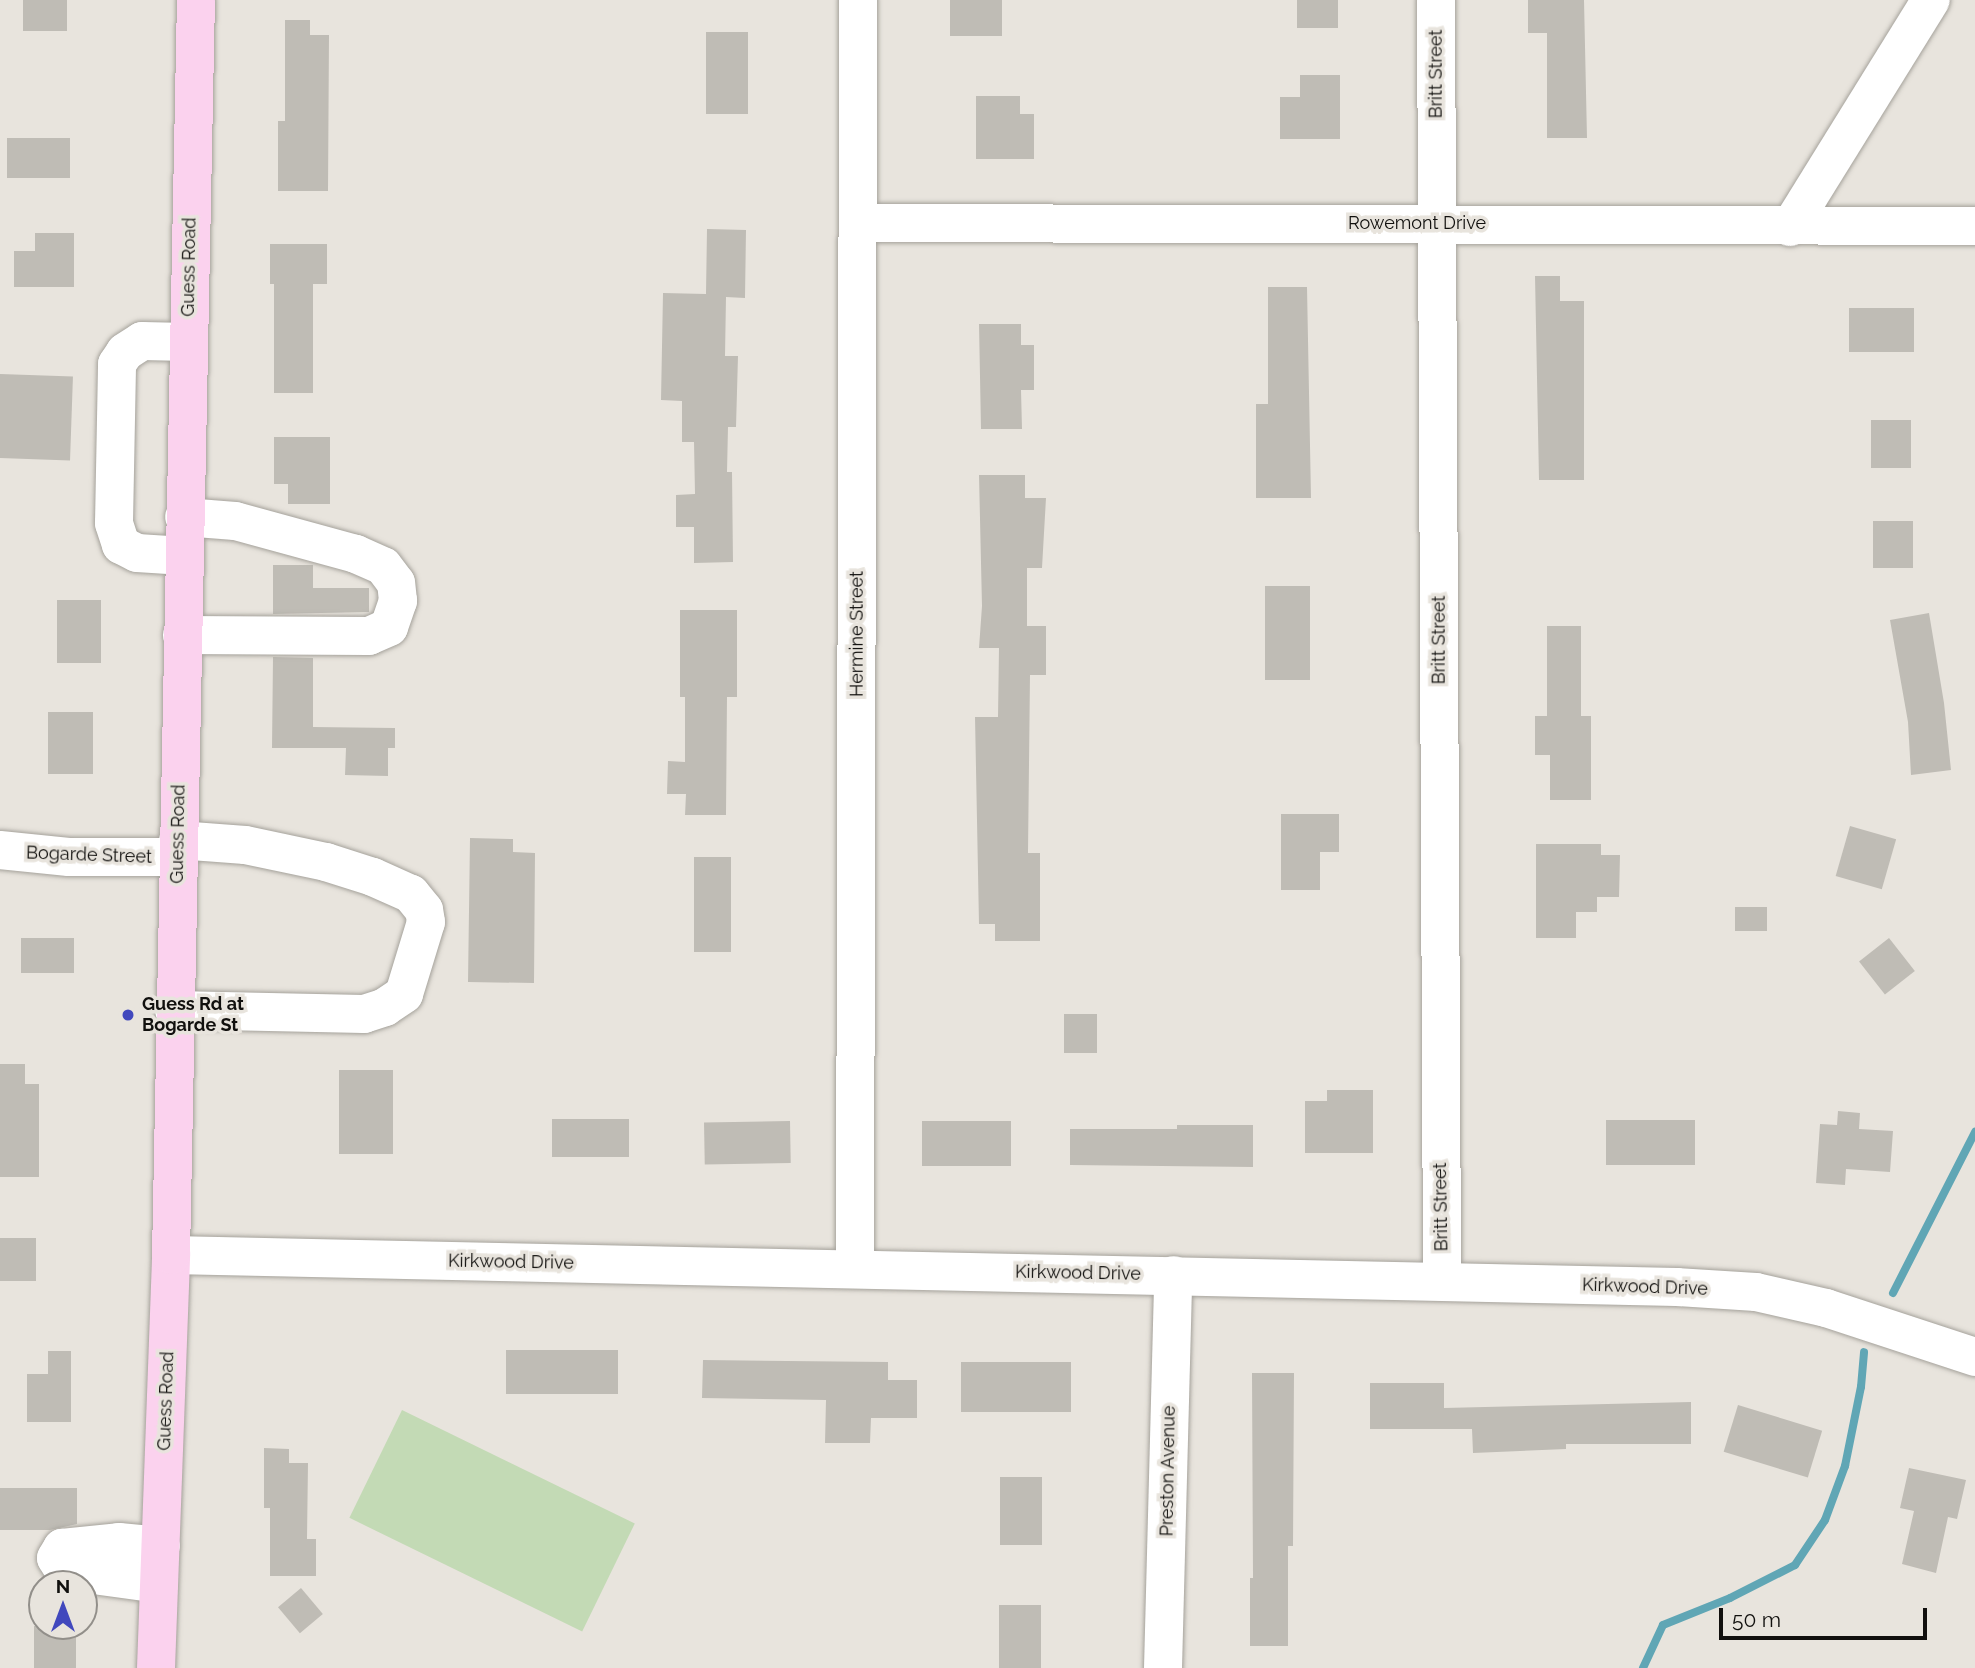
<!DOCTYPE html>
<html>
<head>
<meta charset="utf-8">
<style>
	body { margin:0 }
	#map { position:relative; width:1975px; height:1668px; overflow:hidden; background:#e8e4dd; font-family:Raleway,sans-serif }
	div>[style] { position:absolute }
	.green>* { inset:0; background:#c3dab5; transform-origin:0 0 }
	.stream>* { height:8px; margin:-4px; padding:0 4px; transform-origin:4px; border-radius:4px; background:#60a6b5 }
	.building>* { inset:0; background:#bfbcb5; transform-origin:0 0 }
	.roads { filter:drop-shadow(0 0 2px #a5a29b) drop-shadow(0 0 2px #a5a29b) }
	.minor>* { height:38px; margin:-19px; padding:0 19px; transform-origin:19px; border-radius:19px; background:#fff }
	.major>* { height:38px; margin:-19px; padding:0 19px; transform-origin:19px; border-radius:19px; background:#fbd2ee }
	.dots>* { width:19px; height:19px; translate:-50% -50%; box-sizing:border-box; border:4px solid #e8e4dd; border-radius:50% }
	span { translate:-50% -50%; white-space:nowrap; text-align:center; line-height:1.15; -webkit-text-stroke:7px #e8e4dd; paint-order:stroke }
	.street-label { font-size:18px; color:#11100e }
	.poi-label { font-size:18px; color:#11100e; font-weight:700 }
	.left { translate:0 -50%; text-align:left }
	.north { position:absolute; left:28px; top:1570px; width:70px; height:70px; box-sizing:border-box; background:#e8e4dd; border:2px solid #928f8a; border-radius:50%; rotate:0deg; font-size:19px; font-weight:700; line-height:28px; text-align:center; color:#11100e }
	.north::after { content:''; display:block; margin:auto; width:24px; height:32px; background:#4148bd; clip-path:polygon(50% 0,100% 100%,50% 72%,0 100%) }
	.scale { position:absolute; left:1719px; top:1608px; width:208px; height:32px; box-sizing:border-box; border:4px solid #11100e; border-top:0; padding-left:9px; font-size:21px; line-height:24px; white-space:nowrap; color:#11100e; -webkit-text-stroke:5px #e8e4dd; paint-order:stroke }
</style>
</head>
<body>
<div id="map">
	<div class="green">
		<i style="left:402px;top:1410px;width:259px;height:120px;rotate:26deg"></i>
	</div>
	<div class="stream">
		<i style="left:1893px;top:1293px;width:181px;rotate:-63deg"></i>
		<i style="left:1643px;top:1668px;width:47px;rotate:-65.1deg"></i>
		<i style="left:1663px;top:1625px;width:72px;rotate:-21.9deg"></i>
		<i style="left:1730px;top:1598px;width:73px;rotate:-26.9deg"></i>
		<i style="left:1795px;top:1565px;width:54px;rotate:-56.3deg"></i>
		<i style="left:1825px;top:1520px;width:58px;rotate:-69.7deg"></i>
		<i style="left:1845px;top:1466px;width:81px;rotate:-78.6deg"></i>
		<i style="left:1861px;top:1387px;width:35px;rotate:-85deg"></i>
	</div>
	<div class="building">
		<i style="left:23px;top:0;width:44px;height:31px"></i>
		<i style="left:950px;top:0;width:52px;height:36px"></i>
		<i style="left:1297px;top:0;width:41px;height:28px"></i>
		<i style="clip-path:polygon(1528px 0,1584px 0,1587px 138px,1547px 138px,1547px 33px,1528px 33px)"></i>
		<i style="clip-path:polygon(285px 20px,310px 20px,310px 35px,329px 35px,328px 191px,278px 191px,278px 121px,285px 121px)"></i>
		<i style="left:706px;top:32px;width:42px;height:82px"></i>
		<i style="clip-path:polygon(1300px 75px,1340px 75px,1340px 139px,1280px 139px,1280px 97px,1300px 97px)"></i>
		<i style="clip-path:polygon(976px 96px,1020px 96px,1020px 114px,1034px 114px,1034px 159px,976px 159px)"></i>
		<i style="left:7px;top:138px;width:63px;height:40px"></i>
		<i style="clip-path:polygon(707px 229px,746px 230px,745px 298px,726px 297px,725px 356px,738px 356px,736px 427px,728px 427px,727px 472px,732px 472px,733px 562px,694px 563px,694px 527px,676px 527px,676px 495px,695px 494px,694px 442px,682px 442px,682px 401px,661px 400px,663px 293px,706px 294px)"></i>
		<i style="clip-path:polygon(35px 233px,74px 233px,74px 287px,14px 287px,14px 251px,35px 251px)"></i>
		<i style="clip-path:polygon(270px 244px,327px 244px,327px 284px,313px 284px,313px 393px,274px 393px,274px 284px,270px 284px)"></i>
		<i style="clip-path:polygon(1535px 276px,1560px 276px,1560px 301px,1584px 301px,1584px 480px,1539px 480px)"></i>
		<i style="clip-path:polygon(1268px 287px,1307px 287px,1311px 498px,1256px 498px,1256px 404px,1268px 404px)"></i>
		<i style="left:1849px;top:308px;width:65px;height:44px"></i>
		<i style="clip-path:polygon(979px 324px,1021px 324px,1021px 345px,1034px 345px,1034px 390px,1021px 390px,1022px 429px,981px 429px)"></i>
		<i style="left:0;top:374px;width:73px;height:84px;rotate:2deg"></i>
		<i style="left:1871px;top:420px;width:40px;height:48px"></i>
		<i style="clip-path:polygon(274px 437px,330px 437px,330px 504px,288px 504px,288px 484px,274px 484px)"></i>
		<i style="clip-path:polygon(979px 475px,1025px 475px,1025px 498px,1046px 498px,1042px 568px,1027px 568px,1027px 626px,1046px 626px,1046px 675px,1030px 675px,1028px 853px,1040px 853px,1040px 941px,995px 941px,995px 924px,979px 924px,975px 717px,998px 717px,999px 648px,979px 648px,982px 606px)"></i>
		<i style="left:1873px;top:521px;width:40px;height:47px"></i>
		<i style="clip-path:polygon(273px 565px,313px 565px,313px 588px,369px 588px,369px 612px,273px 614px)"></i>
		<i style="left:1265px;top:586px;width:45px;height:94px"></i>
		<i style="left:57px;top:600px;width:44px;height:63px"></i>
		<i style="clip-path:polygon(680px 610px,737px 610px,737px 697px,727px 697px,726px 815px,685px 815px,686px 794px,667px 794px,668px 761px,685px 762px,685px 697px,680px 697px)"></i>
		<i style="clip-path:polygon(1929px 613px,1944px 703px,1951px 770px,1911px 775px,1908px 722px,1890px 620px)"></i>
		<i style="clip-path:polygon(1547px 626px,1581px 626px,1581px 716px,1591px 716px,1591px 800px,1550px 800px,1550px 755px,1535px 755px,1535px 716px,1547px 716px)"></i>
		<i style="clip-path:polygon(273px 657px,313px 658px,313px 727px,395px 728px,395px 748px,388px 748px,388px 776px,345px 775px,346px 748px,272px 748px)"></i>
		<i style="left:48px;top:712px;width:45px;height:62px"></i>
		<i style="clip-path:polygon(1281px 814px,1339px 814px,1339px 852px,1320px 852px,1320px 890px,1281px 890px)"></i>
		<i style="left:1850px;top:826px;width:48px;height:52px;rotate:16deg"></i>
		<i style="clip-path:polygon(470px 838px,513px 839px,513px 852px,535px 853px,534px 983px,468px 982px)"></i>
		<i style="clip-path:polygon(1536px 844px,1601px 844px,1601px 855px,1620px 855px,1619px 897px,1597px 897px,1597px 912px,1576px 912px,1576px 938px,1536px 938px)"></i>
		<i style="left:694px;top:857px;width:37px;height:95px"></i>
		<i style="left:1735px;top:907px;width:32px;height:24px"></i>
		<i style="left:21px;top:938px;width:53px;height:35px"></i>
		<i style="left:1889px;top:938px;width:42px;height:38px;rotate:52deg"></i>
		<i style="left:1064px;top:1014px;width:33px;height:39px"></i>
		<i style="clip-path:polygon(0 1064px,25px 1064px,25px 1084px,39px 1084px,39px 1177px,0 1177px)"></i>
		<i style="left:339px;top:1070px;width:54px;height:84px"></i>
		<i style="clip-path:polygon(1327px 1090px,1373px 1090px,1373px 1153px,1305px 1153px,1305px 1101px,1327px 1101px)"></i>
		<i style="clip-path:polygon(1838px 1111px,1860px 1113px,1859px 1129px,1893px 1131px,1890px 1172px,1846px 1169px,1845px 1185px,1816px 1183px,1820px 1124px,1837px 1125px)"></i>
		<i style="left:552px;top:1119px;width:77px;height:38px"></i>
		<i style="left:1606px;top:1120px;width:89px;height:45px"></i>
		<i style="left:790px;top:1121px;width:42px;height:86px;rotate:89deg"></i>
		<i style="left:922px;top:1121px;width:89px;height:45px"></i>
		<i style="clip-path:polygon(1177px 1125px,1253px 1125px,1253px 1167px,1070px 1165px,1070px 1129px,1177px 1129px)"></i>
		<i style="left:0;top:1238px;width:36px;height:43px"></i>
		<i style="left:506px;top:1350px;width:112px;height:44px"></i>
		<i style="clip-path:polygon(48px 1351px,71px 1351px,71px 1422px,27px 1422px,27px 1374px,48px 1374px)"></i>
		<i style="clip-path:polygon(703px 1360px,888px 1362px,888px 1380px,917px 1380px,917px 1418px,871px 1418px,870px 1443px,825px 1443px,826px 1400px,702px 1398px)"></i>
		<i style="left:961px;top:1362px;width:110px;height:50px"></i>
		<i style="clip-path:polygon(1252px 1373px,1294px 1373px,1293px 1546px,1288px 1546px,1288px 1646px,1250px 1646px,1250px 1578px,1253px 1578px)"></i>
		<i style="clip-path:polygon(1370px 1383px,1444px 1383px,1444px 1408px,1691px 1402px,1691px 1444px,1566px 1444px,1566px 1449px,1473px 1453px,1472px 1429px,1370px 1429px)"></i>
		<i style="left:1738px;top:1405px;width:88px;height:49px;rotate:17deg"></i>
		<i style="clip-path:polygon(264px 1448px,289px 1449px,289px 1463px,308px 1463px,307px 1539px,316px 1539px,316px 1576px,270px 1576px,270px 1508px,264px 1508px)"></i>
		<i style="clip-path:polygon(1909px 1468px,1966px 1480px,1957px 1519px,1948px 1517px,1936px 1573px,1902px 1564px,1914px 1511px,1900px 1508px)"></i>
		<i style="left:1000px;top:1477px;width:42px;height:68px"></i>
		<i style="clip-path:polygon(0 1488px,77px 1488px,77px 1524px,50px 1530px,0 1530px)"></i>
		<i style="left:301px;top:1588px;width:34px;height:30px;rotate:50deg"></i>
		<i style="left:999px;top:1605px;width:42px;height:63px"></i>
		<i style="left:34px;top:1626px;width:42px;height:42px"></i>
	</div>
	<div class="roads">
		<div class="minor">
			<i style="left:1436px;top:0;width:1281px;rotate:89.73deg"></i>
			<i style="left:858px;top:223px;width:1117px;rotate:0.15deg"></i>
			<i style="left:1790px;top:227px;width:267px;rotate:-58.2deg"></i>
			<i style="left:184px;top:556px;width:47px;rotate:-176.3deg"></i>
			<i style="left:137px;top:553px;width:18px;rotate:-153deg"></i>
			<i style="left:121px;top:545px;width:23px;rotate:-108deg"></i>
			<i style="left:114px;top:523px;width:159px;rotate:-88.9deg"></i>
			<i style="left:117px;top:364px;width:14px;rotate:-56deg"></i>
			<i style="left:125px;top:352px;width:20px;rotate:-33deg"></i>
			<i style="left:142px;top:341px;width:46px;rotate:1.2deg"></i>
			<i style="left:182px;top:635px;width:187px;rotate:0.3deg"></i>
			<i style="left:369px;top:636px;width:22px;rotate:-24deg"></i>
			<i style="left:389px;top:627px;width:28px;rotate:-71deg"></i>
			<i style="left:398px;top:601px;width:18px;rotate:-96deg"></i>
			<i style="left:396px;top:583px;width:21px;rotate:-127deg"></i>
			<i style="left:383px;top:566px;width:30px;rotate:-156deg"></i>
			<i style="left:356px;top:554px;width:125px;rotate:-164.7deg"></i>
			<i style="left:235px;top:521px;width:51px;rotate:-175.5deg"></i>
			<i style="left:0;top:850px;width:69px;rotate:5.8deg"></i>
			<i style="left:69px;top:857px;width:109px"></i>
			<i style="left:174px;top:1010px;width:190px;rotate:1.2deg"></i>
			<i style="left:364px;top:1014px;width:22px;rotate:-18deg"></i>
			<i style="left:385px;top:1007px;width:23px;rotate:-34deg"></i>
			<i style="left:404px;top:994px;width:75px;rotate:-73deg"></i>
			<i style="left:426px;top:922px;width:12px;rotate:-99deg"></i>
			<i style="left:424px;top:910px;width:21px;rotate:-129deg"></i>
			<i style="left:411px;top:894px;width:42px;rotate:-155.9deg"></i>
			<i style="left:373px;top:877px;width:49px;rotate:-162.3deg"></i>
			<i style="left:326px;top:862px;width:83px;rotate:-168.1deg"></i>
			<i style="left:245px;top:845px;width:67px;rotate:-175.7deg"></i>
			<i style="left:171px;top:1255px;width:1506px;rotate:1.22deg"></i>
			<i style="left:1677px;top:1287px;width:79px;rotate:3.6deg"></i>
			<i style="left:1756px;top:1292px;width:72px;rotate:12.9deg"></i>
			<i style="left:1826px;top:1308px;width:157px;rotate:18.2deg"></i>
			<i style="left:855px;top:1269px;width:1269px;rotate:-89.86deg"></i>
			<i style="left:159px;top:1584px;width:96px;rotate:-172.2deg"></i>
			<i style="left:64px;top:1571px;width:15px;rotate:-122deg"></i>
			<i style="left:56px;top:1558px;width:12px;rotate:-59deg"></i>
			<i style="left:62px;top:1548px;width:57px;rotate:-6deg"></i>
			<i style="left:119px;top:1542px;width:42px;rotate:5.4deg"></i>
			<i style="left:1163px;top:1668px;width:393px;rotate:-88.5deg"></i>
		</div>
		<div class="major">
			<i style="left:156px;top:1668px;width:413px;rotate:-87.9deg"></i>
			<i style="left:171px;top:1255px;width:1255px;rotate:-88.86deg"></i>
		</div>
	</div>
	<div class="dots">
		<i style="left:128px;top:1015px;background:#4148bd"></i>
	</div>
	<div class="street-label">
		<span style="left:1436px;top:74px;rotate:-90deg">Britt Street</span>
		<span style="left:1417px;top:223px">Rowemont Drive</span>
		<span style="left:189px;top:267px;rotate:-89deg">Guess Road</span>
		<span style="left:857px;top:634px;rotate:-90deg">Hermine Street</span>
		<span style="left:1439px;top:640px;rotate:-90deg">Britt Street</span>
		<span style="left:178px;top:834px;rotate:-89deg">Guess Road</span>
		<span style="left:89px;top:855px;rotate:2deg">Bogarde Street</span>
		<span style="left:1441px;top:1207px;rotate:-91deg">Britt Street</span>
		<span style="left:511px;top:1262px;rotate:1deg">Kirkwood Drive</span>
		<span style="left:1078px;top:1273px;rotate:1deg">Kirkwood Drive</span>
		<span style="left:1645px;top:1287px;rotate:2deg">Kirkwood Drive</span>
		<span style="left:166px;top:1401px;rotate:-88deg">Guess Road</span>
		<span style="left:1168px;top:1471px;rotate:-89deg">Preston Avenue</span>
	</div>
	<div class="poi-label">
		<span class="left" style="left:142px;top:1015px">Guess Rd at<br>Bogarde St</span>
	</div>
	<div class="north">N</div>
	<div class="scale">50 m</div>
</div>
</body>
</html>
